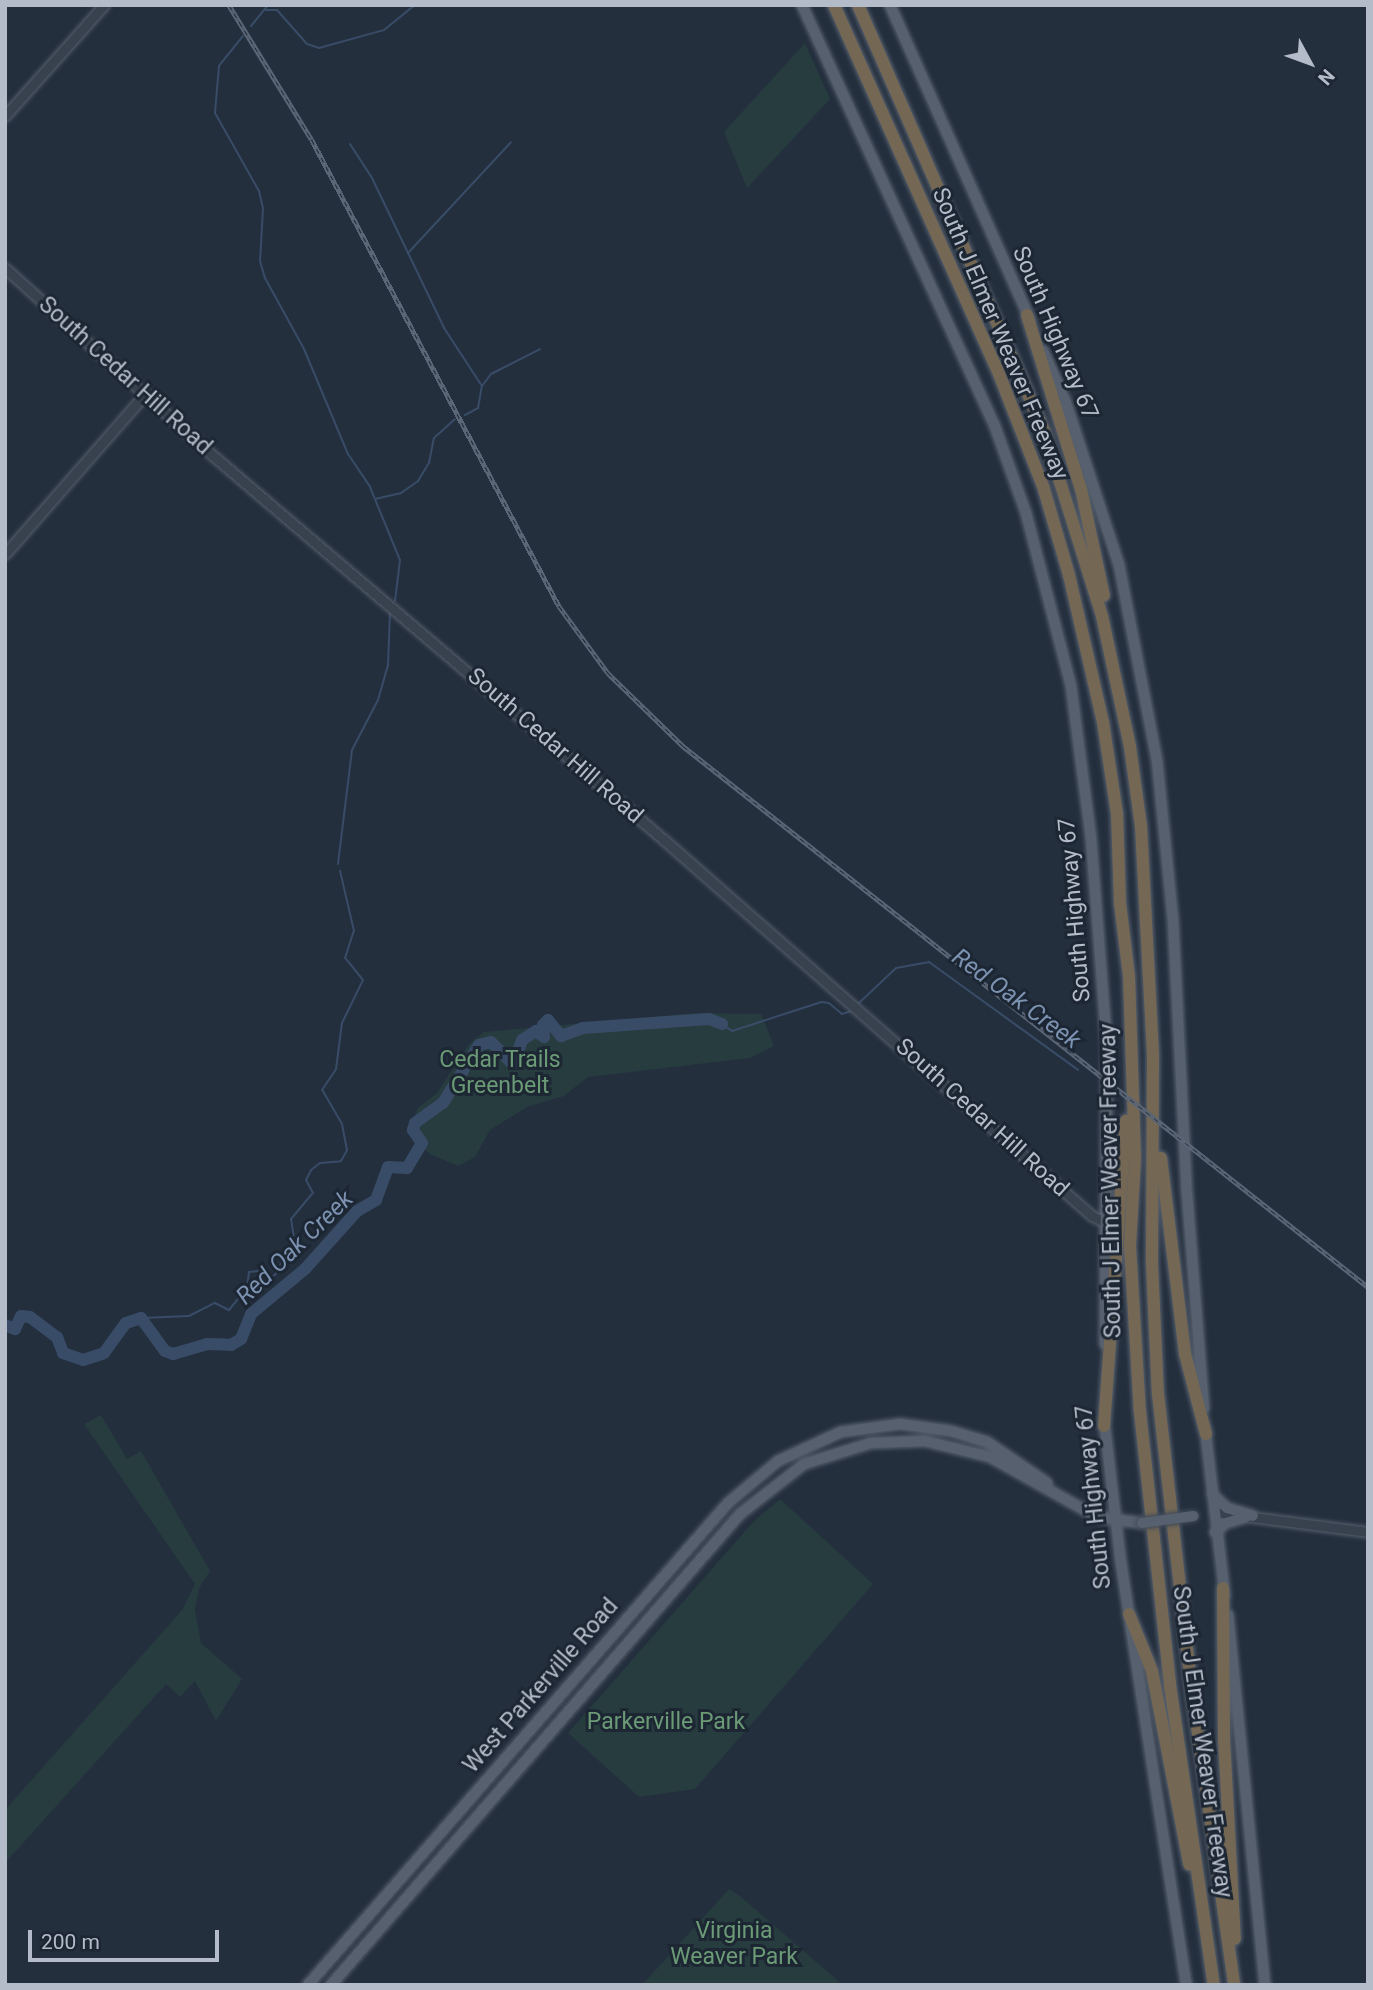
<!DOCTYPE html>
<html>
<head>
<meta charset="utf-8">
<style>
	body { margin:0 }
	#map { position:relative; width:1373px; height:1990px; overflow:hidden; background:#242f3e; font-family:Roboto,sans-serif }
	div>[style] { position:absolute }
	.green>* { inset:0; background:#263c3f }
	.stream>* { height:2px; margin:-1px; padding:0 1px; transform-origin:1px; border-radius:1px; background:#394c67 }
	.river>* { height:12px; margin:-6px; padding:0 6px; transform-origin:6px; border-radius:6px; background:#394c67 }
	.roads { filter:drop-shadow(0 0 2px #565f6c) drop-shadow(0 0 2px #565f6c) }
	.minor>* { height:9px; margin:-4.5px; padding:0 4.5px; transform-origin:4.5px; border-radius:4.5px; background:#38414e }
	.major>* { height:10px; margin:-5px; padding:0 5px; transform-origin:5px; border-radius:5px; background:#56606e }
	.highway>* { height:12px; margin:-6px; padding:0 6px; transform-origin:6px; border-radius:6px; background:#746855 }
	.rail>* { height:4.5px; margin-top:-2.25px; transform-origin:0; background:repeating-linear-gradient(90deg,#1d2633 0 5px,#5a6575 0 10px); box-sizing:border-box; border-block:2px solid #5a6575 }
	.bridges { filter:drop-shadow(0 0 2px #414a57) drop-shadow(0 0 2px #414a57) }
	.major-bridge>* { height:10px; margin:-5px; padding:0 5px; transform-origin:5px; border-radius:5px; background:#56606e }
	span { translate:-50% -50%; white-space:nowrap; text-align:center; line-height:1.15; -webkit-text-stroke:6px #1d2633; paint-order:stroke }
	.street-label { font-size:23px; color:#b4bcc9 }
	.park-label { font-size:23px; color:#6b9a76 }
	.water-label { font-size:24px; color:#7c92b1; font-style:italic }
	.frame { position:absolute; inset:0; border:7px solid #b4bcc9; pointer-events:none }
	.north { position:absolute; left:1275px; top:28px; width:70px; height:70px; -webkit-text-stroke:5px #1d2633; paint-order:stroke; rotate:131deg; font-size:19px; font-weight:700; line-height:28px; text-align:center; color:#b4bcc9 }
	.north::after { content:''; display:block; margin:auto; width:24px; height:32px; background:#b4bcc9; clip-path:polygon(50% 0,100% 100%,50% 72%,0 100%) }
	.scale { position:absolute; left:28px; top:1930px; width:191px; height:32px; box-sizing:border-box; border:4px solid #b4bcc9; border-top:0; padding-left:9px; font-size:21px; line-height:24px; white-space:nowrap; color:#b4bcc9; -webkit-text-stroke:5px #1d2633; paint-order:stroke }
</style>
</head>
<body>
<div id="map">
	<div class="green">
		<i style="clip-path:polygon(805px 43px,830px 99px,747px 188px,724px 132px)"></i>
		<i style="clip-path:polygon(695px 1013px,761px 1014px,774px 1046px,750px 1058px,588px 1077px,564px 1096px,527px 1107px,490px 1130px,475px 1157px,458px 1166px,430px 1154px,414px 1140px,410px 1127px,418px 1108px,437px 1093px,469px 1044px,484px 1032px)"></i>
		<i style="clip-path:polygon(101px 1415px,127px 1459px,141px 1451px,210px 1571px,199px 1588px,195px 1610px,201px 1643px,242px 1679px,216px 1721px,195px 1681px,180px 1697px,166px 1684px,5px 1863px,5px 1810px,183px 1609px,195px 1584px,84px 1424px)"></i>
		<i style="clip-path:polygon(780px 1499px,873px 1584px,695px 1789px,639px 1797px,568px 1733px,755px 1520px)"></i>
		<i style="clip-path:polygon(729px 1889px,740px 1896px,843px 1985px,642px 1985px)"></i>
	</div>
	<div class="stream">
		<i style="left:265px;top:10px;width:12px"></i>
		<i style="left:277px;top:10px;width:45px;rotate:48.6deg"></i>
		<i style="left:307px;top:44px;width:13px;rotate:18deg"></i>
		<i style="left:319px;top:48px;width:67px;rotate:-15.5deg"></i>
		<i style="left:384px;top:30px;width:40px;rotate:-39deg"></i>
		<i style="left:251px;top:26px;width:27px;rotate:-51deg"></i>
		<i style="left:243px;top:36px;width:38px;rotate:129deg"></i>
		<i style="left:219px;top:66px;width:47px;rotate:94.9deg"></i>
		<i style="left:215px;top:113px;width:90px;rotate:60.6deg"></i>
		<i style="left:259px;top:191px;width:17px;rotate:77deg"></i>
		<i style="left:263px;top:208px;width:53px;rotate:93.2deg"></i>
		<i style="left:260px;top:261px;width:18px;rotate:74deg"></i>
		<i style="left:265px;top:278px;width:81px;rotate:61.2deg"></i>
		<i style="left:304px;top:349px;width:114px;rotate:67.3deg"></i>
		<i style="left:348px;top:454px;width:40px;rotate:56deg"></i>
		<i style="left:370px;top:487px;width:79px;rotate:67.7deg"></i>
		<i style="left:400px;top:560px;width:41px;rotate:97deg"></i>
		<i style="left:350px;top:144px;width:38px;rotate:57deg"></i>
		<i style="left:371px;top:176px;width:169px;rotate:64.3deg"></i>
		<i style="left:444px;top:328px;width:69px;rotate:56.8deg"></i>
		<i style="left:408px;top:253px;width:151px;rotate:-47.1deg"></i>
		<i style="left:465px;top:415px;width:15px;rotate:-28deg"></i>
		<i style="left:478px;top:408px;width:22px;rotate:-80deg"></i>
		<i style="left:482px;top:386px;width:15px;rotate:-53deg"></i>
		<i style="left:491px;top:374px;width:55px;rotate:-27deg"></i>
		<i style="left:375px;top:499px;width:27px;rotate:-13deg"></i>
		<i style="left:401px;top:493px;width:21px;rotate:-35deg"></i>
		<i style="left:418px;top:481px;width:21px;rotate:-59deg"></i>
		<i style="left:429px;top:463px;width:25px;rotate:-79deg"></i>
		<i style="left:434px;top:438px;width:28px;rotate:-42deg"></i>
		<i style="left:338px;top:864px;width:115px;rotate:-83deg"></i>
		<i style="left:352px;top:750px;width:56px;rotate:-62.5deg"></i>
		<i style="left:378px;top:700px;width:36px;rotate:-74deg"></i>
		<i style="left:388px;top:665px;width:52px;rotate:-87.8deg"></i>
		<i style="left:859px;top:1003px;width:51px;rotate:-43.4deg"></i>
		<i style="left:896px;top:968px;width:34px;rotate:-10deg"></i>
		<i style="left:929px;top:962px;width:184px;rotate:35.9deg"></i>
		<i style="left:722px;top:1024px;width:12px;rotate:35deg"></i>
		<i style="left:732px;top:1031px;width:94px;rotate:-18deg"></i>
		<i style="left:821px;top:1002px;width:8px;rotate:7deg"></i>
		<i style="left:829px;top:1003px;width:17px;rotate:40deg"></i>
		<i style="left:842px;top:1014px;width:9px;rotate:-18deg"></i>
		<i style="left:141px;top:1318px;width:48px;rotate:-2.4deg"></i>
		<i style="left:189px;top:1316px;width:29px;rotate:-27deg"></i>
		<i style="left:215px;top:1303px;width:16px;rotate:27deg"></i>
		<i style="left:229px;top:1310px;width:28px;rotate:-51deg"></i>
		<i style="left:247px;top:1288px;width:16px;rotate:-83deg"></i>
		<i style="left:249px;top:1272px;width:9px;rotate:-6deg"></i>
		<i style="left:258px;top:1271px;width:10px;rotate:53deg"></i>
		<i style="left:264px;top:1279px;width:12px;rotate:-20deg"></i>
		<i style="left:275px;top:1275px;width:42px;rotate:-62.8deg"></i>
		<i style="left:294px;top:1238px;width:19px;rotate:-99deg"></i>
		<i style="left:291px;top:1219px;width:34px;rotate:-50deg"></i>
		<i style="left:313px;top:1193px;width:15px;rotate:-118deg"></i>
		<i style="left:306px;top:1180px;width:11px;rotate:-63deg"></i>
		<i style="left:311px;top:1170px;width:11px;rotate:-38deg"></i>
		<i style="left:320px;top:1163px;width:21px;rotate:-5deg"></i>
		<i style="left:341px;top:1161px;width:13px;rotate:-61deg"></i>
		<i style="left:347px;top:1150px;width:26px;rotate:-101deg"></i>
		<i style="left:342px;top:1124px;width:39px;rotate:-120deg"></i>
		<i style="left:322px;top:1090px;width:25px;rotate:-56deg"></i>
		<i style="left:336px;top:1069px;width:46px;rotate:-82.6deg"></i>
		<i style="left:342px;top:1023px;width:48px;rotate:-64deg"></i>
		<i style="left:363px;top:980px;width:28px;rotate:-129deg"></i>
		<i style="left:345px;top:958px;width:28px;rotate:-72deg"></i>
		<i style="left:354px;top:931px;width:62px;rotate:-103.1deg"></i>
	</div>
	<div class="river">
		<i style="left:5px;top:1325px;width:11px;rotate:22deg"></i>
		<i style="left:15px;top:1329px;width:14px;rotate:-65deg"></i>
		<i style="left:21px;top:1316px;width:9px;rotate:6deg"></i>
		<i style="left:30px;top:1317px;width:34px;rotate:37deg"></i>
		<i style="left:57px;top:1337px;width:17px;rotate:69deg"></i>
		<i style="left:63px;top:1353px;width:21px;rotate:19deg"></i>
		<i style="left:83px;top:1360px;width:22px;rotate:-18deg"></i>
		<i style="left:104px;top:1353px;width:37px;rotate:-54deg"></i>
		<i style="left:126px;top:1323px;width:16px;rotate:-18deg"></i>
		<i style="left:141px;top:1318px;width:41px;rotate:54deg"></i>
		<i style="left:165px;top:1351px;width:9px;rotate:21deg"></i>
		<i style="left:173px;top:1354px;width:35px;rotate:-16deg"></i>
		<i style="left:207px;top:1344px;width:24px;rotate:2deg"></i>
		<i style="left:231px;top:1345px;width:12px;rotate:-31deg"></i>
		<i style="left:241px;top:1339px;width:27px;rotate:-68deg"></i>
		<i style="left:251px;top:1314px;width:70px;rotate:-39.8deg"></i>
		<i style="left:305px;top:1269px;width:78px;rotate:-48.1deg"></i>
		<i style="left:357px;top:1211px;width:22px;rotate:-30deg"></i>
		<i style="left:376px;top:1200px;width:35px;rotate:-70deg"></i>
		<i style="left:388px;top:1167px;width:19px;rotate:3deg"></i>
		<i style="left:407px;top:1168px;width:29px;rotate:-59deg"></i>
		<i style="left:422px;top:1143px;width:16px;rotate:-125deg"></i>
		<i style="left:413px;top:1130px;width:7px;rotate:-74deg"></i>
		<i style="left:415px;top:1123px;width:34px;rotate:-36deg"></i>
		<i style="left:443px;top:1103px;width:68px;rotate:-58.2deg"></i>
		<i style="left:479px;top:1045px;width:12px;rotate:-14deg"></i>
		<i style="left:491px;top:1042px;width:31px;rotate:45deg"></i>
		<i style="left:513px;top:1064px;width:26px;rotate:-69deg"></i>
		<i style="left:522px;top:1040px;width:17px;rotate:-33deg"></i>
		<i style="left:536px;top:1031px;width:10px;rotate:37deg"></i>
		<i style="left:544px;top:1037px;width:12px;rotate:-95deg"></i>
		<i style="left:543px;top:1025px;width:7px;rotate:-45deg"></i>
		<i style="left:548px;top:1020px;width:21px;rotate:51deg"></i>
		<i style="left:561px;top:1036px;width:23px;rotate:-20deg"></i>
		<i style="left:583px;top:1028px;width:126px;rotate:-4.1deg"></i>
		<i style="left:709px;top:1019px;width:14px;rotate:21deg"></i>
	</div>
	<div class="roads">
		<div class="minor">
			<i style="left:5px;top:116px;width:149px;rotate:-48.3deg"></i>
			<i style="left:5px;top:268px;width:268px;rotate:42.1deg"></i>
			<i style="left:204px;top:448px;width:603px;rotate:40.43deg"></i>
			<i style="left:663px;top:839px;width:571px;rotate:41.31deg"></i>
			<i style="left:1092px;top:1216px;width:14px;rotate:25deg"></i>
			<i style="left:5px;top:554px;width:211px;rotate:-48.8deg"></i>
			<i style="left:1214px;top:1512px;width:155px;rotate:7.4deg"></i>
		</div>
		<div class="major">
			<i style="left:802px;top:5px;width:461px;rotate:65.4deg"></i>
			<i style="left:994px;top:424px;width:95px;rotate:70.2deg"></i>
			<i style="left:1026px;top:513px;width:179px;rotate:75.4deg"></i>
			<i style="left:1071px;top:686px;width:153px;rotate:82.5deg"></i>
			<i style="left:1091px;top:838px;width:207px;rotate:85.6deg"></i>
			<i style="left:1107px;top:1044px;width:300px;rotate:90.4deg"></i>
			<i style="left:890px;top:5px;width:345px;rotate:66deg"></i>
			<i style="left:1043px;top:351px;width:57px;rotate:66.1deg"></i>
			<i style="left:1066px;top:403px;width:170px;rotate:71.9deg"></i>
			<i style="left:1119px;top:565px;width:199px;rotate:79deg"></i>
			<i style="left:1157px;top:760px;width:161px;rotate:84.3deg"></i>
			<i style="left:1173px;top:920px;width:273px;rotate:87.1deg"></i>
			<i style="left:1187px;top:1193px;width:216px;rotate:85.5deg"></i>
			<i style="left:1104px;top:1419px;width:145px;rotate:83.3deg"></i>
			<i style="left:1121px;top:1563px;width:427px;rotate:81.2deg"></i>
			<i style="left:1205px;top:1428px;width:169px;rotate:83.2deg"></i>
			<i style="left:1212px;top:1494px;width:21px;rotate:43deg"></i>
			<i style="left:1227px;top:1508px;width:27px;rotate:17deg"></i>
			<i style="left:1215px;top:1532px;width:14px;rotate:-39deg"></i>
			<i style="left:1226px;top:1523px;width:21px;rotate:-17deg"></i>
			<i style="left:1228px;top:1615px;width:372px;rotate:84.3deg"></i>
			<i style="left:308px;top:1985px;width:639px;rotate:-48.93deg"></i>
			<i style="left:728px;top:1503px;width:65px;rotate:-40deg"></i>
			<i style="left:778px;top:1461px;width:69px;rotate:-24.7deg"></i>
			<i style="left:841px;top:1432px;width:60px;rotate:-7.7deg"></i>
			<i style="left:900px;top:1424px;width:51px;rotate:7.8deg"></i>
			<i style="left:951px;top:1431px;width:38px;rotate:17deg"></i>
			<i style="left:987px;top:1442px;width:73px;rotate:34.3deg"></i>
			<i style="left:331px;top:1985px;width:624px;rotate:-49.03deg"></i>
			<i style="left:740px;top:1514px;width:81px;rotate:-38deg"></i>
			<i style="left:804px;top:1464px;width:70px;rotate:-17.4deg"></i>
			<i style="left:871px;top:1443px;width:54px;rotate:-2.1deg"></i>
			<i style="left:925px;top:1441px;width:67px;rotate:13.8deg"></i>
			<i style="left:990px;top:1457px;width:123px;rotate:29.3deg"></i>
			<i style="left:1097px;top:1517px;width:45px;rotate:7.6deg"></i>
		</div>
		<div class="highway">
			<i style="left:834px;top:5px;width:404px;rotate:65.9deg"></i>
			<i style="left:999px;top:374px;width:120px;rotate:68.6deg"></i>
			<i style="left:1043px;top:486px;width:93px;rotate:73.7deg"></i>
			<i style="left:1069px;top:575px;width:151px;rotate:77deg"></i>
			<i style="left:1103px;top:722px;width:92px;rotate:81.3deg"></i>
			<i style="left:1117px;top:813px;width:90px;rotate:88.1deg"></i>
			<i style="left:1120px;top:903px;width:74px;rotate:83deg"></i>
			<i style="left:1129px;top:976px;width:183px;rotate:88.1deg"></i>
			<i style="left:1135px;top:1159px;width:87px;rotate:93.3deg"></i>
			<i style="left:1130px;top:1246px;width:166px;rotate:86.6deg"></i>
			<i style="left:1140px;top:1412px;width:275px;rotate:83.7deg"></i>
			<i style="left:1170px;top:1685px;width:303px;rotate:81.7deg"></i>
			<i style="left:858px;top:5px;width:468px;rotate:66.4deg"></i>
			<i style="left:1045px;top:434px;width:191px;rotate:72.6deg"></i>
			<i style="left:1102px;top:616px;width:134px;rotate:77.9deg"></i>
			<i style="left:1130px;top:747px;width:80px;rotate:82.1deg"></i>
			<i style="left:1141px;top:826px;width:232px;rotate:87deg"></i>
			<i style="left:1153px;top:1058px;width:206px;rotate:90.3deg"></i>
			<i style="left:1152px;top:1264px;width:130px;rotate:87.4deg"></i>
			<i style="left:1158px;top:1394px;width:293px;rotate:83.5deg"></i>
			<i style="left:1191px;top:1685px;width:303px;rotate:81.8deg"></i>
			<i style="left:1027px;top:315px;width:182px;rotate:72.8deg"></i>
			<i style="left:1081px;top:489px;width:109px;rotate:77.9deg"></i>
			<i style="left:1161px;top:1158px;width:197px;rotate:83deg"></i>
			<i style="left:1185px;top:1354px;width:83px;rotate:75.3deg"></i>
			<i style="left:1104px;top:1426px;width:306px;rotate:-85.9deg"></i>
			<i style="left:1223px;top:1588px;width:151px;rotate:89.6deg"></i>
			<i style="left:1224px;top:1739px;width:200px;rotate:86.9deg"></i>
			<i style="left:1129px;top:1614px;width:61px;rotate:68deg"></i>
			<i style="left:1152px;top:1671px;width:197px;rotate:79.1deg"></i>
		</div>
	</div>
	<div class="rail">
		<i style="left:229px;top:5px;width:158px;rotate:58.4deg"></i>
		<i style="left:312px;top:140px;width:527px;rotate:62.07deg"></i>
		<i style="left:559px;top:606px;width:83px;rotate:53.8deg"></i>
		<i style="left:608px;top:673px;width:105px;rotate:44.2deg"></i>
		<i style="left:683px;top:746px;width:873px;rotate:38.3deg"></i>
	</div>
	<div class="bridges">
		<div class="major-bridge">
			<i style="left:1142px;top:1523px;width:52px;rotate:-7.7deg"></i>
		</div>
	</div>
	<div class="street-label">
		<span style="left:1055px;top:333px;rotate:67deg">South Highway 67</span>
		<span style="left:1000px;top:334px;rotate:67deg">South J Elmer Weaver Freeway</span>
		<span style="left:125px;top:376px;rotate:42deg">South Cedar Hill Road</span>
		<span style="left:555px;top:746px;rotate:41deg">South Cedar Hill Road</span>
		<span style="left:1075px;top:910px;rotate:-95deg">South Highway 67</span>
		<span style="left:982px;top:1118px;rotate:42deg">South Cedar Hill Road</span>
		<span style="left:1111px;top:1181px;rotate:-91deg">South J Elmer Weaver Freeway</span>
		<span style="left:1094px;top:1497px;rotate:-96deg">South Highway 67</span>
		<span style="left:541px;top:1686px;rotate:-49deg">West Parkerville Road</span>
		<span style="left:1202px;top:1742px;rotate:82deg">South J Elmer Weaver Freeway</span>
	</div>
	<div class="park-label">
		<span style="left:500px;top:1073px">Cedar Trails<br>Greenbelt</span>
		<span style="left:666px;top:1722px">Parkerville Park</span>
		<span style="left:734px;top:1944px">Virginia<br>Weaver Park</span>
	</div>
	<div class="water-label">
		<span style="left:1016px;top:999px;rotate:36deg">Red Oak Creek</span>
		<span style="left:295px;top:1248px;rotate:-44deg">Red Oak Creek</span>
	</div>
	<div class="frame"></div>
	<div class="north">N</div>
	<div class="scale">200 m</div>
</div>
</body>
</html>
